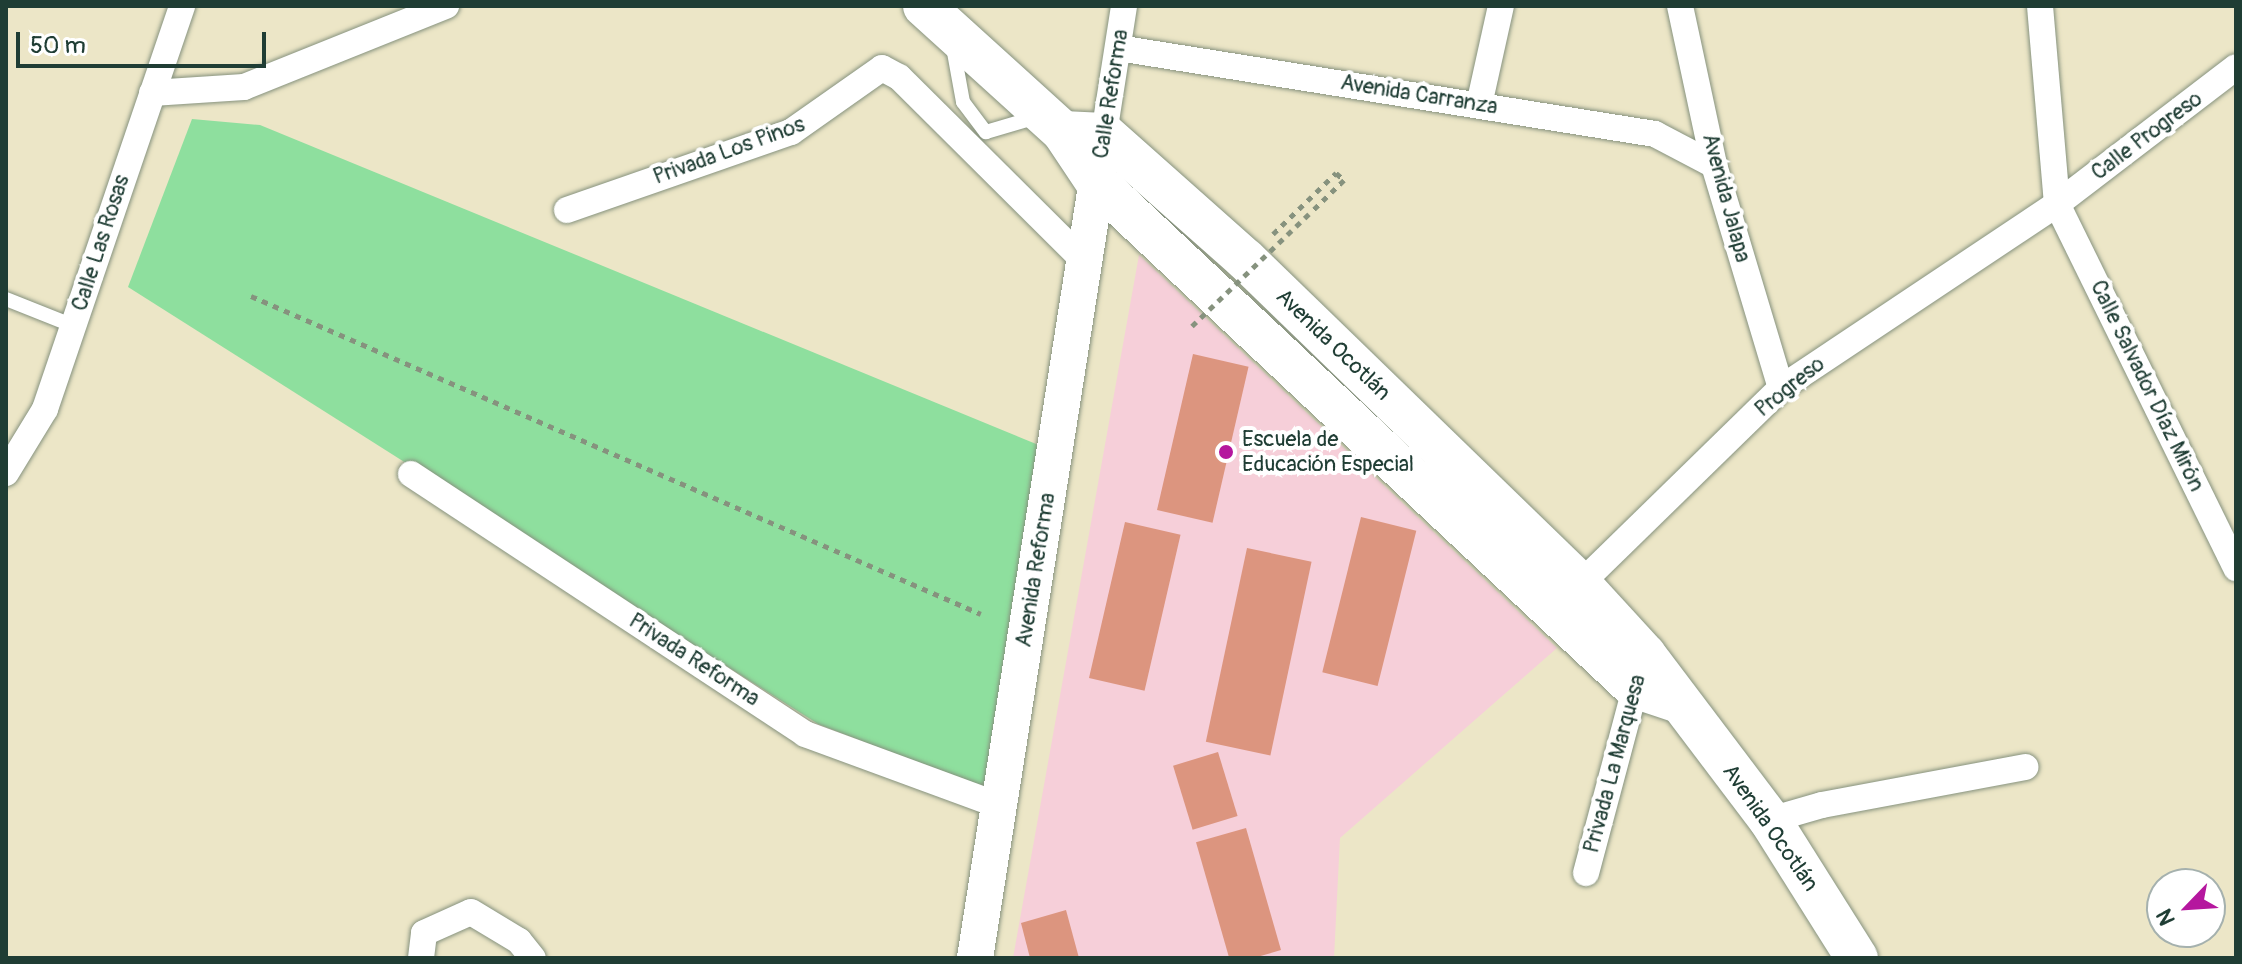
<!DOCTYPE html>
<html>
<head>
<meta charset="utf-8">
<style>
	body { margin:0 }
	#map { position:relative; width:2242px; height:964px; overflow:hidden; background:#ece6c7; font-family:Pangolin,sans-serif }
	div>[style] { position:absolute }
	.built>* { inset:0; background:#f6cfd9 }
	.green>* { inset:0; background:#8edf9e }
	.building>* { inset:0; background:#dc957f; transform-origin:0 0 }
	.path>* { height:5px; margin-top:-2.5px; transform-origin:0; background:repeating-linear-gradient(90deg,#86927e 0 6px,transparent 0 12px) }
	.roads { filter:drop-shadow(0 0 2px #86927e) drop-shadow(0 0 2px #86927e) }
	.lane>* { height:14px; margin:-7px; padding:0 7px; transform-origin:7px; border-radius:7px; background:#fff }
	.street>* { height:26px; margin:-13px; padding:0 13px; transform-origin:13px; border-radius:13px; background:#fff }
	.secondary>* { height:36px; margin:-18px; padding:0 18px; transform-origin:18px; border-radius:18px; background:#fff }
	.primary>* { height:42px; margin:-21px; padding:0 21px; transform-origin:21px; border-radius:21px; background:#fff }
	.path-bridge>* { height:5px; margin-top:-2.5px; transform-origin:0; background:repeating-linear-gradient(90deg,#86927e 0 6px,transparent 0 12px) }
	.dots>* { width:22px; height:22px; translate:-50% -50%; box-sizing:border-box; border:4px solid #fff; border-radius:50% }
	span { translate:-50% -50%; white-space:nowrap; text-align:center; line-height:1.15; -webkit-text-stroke:8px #fff; paint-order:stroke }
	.street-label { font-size:22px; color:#1f3d34 }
	.poi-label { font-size:22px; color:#1f3d34 }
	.left { translate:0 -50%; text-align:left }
	.frame { position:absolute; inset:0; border:8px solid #1f3d34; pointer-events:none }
	.north { position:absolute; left:2146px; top:868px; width:80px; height:80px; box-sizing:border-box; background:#fff; border:2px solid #a5b1ae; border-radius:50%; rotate:245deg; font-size:22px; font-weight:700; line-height:32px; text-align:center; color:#1f3d34 }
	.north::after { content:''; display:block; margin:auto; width:28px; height:36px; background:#b5179e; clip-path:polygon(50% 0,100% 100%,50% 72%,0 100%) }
	.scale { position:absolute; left:16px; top:32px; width:250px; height:36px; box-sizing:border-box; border:4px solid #1f3d34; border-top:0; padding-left:10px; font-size:24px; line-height:28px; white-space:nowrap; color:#1f3d34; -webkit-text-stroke:6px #fff; paint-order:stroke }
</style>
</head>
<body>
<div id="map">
	<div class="built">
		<i style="clip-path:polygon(1139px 255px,1557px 648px,1340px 838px,1334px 958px,1013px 958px)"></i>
	</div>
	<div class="green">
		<i style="clip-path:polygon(192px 119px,260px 125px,1041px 446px,985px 789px,818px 724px,128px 287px)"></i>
	</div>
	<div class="building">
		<i style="left:1193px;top:354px;width:57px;height:160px;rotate:13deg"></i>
		<i style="left:1361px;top:517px;width:57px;height:160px;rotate:14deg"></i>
		<i style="left:1125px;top:522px;width:57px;height:160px;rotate:13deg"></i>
		<i style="left:1247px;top:548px;width:66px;height:198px;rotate:12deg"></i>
		<i style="left:1218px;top:752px;width:67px;height:47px;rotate:73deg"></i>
		<i style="left:1246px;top:828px;width:127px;height:52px;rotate:74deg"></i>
		<i style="clip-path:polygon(1066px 910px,1079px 958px,1030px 958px,1021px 923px)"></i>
	</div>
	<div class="path">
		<i style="left:1273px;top:234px;width:88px;rotate:-44.1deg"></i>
		<i style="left:1336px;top:173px;width:11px;rotate:41deg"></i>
		<i style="left:1344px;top:180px;width:47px;rotate:135.9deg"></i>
		<i style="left:251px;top:296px;width:796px;rotate:23.54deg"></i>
	</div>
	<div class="roads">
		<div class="lane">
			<i style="left:953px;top:47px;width:56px;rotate:79.7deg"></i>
			<i style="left:963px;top:102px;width:38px;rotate:53deg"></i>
			<i style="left:986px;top:132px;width:53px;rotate:-16.4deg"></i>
			<i style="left:6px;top:299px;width:73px;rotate:21.7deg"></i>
		</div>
		<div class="street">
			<i style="left:1680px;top:6px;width:163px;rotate:77.9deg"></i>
			<i style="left:1714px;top:165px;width:233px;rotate:73.3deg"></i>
			<i style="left:2040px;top:6px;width:199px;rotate:85.1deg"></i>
			<i style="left:2057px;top:204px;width:406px;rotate:63.8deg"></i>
			<i style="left:1118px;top:48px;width:544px;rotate:9.1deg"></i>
			<i style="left:1655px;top:134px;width:67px;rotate:27.7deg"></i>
			<i style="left:152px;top:93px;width:92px;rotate:-3.7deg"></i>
			<i style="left:244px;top:87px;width:218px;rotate:-21.9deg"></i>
			<i style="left:1479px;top:105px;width:101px;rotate:-77.5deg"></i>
			<i style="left:1104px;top:134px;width:130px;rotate:-81.1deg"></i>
			<i style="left:567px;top:210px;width:237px;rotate:-19.2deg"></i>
			<i style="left:791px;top:132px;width:111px;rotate:-35.1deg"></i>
			<i style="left:882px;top:68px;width:19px;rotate:28deg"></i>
			<i style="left:899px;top:77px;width:264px;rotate:44.8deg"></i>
			<i style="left:6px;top:473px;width:75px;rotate:-58.6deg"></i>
			<i style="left:45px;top:409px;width:426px;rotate:-71.2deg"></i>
			<i style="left:411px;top:474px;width:472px;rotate:33.4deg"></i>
			<i style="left:805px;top:734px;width:206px;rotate:20.2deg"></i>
			<i style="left:1570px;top:594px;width:295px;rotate:-44.3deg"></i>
			<i style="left:1781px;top:388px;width:332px;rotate:-33.7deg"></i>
			<i style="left:2057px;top:204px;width:225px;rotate:-37.4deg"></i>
			<i style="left:1770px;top:820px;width:54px;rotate:-16.1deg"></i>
			<i style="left:1822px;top:805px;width:207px;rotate:-10.6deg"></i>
			<i style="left:1586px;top:873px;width:206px;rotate:-75.1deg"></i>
			<i style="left:421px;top:958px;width:25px;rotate:-83deg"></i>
			<i style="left:424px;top:933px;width:51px;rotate:-24.1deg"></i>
			<i style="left:471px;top:912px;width:56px;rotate:31.1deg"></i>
			<i style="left:519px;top:941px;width:22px;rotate:51deg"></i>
		</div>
		<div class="secondary">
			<i style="left:975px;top:958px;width:807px;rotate:-81.09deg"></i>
		</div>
		<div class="primary">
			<i style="left:924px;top:6px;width:188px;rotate:42.2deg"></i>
			<i style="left:1063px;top:132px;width:61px;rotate:56.3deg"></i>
			<i style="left:1097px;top:183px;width:736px;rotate:43.18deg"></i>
			<i style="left:1634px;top:687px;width:44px;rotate:18.4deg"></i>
			<i style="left:1063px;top:132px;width:41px;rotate:2.8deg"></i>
			<i style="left:1104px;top:134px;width:190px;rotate:41.6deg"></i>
			<i style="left:1246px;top:260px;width:465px;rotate:44.1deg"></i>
			<i style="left:1580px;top:584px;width:96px;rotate:47.5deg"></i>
			<i style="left:1645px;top:655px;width:207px;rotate:52.9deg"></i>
			<i style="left:1770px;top:820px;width:163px;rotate:57.8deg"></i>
		</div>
	</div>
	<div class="path-bridge">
		<i style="left:1192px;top:326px;width:163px;rotate:-43.8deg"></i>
	</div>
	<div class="dots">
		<i style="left:1226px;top:452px;background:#b5179e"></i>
	</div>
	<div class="street-label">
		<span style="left:1111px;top:94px;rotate:-81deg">Calle Reforma</span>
		<span style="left:1419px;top:95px;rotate:9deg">Avenida Carranza</span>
		<span style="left:2147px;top:136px;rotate:-37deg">Calle Progreso</span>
		<span style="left:729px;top:151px;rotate:-20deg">Privada Los Pinos</span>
		<span style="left:1726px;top:198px;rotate:75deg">Avenida Jalapa</span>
		<span style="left:101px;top:243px;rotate:-72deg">Calle Las Rosas</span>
		<span style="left:1333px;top:345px;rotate:44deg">Avenida Ocotlán</span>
		<span style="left:2147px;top:386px;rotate:64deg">Calle Salvador Díaz Mirón</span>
		<span style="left:1790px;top:387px;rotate:-39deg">Progreso</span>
		<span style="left:1036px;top:570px;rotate:-81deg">Avenida Reforma</span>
		<span style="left:694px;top:660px;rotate:33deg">Privada Reforma</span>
		<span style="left:1615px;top:764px;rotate:-75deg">Privada La Marquesa</span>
		<span style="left:1770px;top:828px;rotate:55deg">Avenida Ocotlán</span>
	</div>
	<div class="poi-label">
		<span class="left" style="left:1242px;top:452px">Escuela de<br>Educación Especial</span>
	</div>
	<div class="frame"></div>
	<div class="north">N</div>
	<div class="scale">50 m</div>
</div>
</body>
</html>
